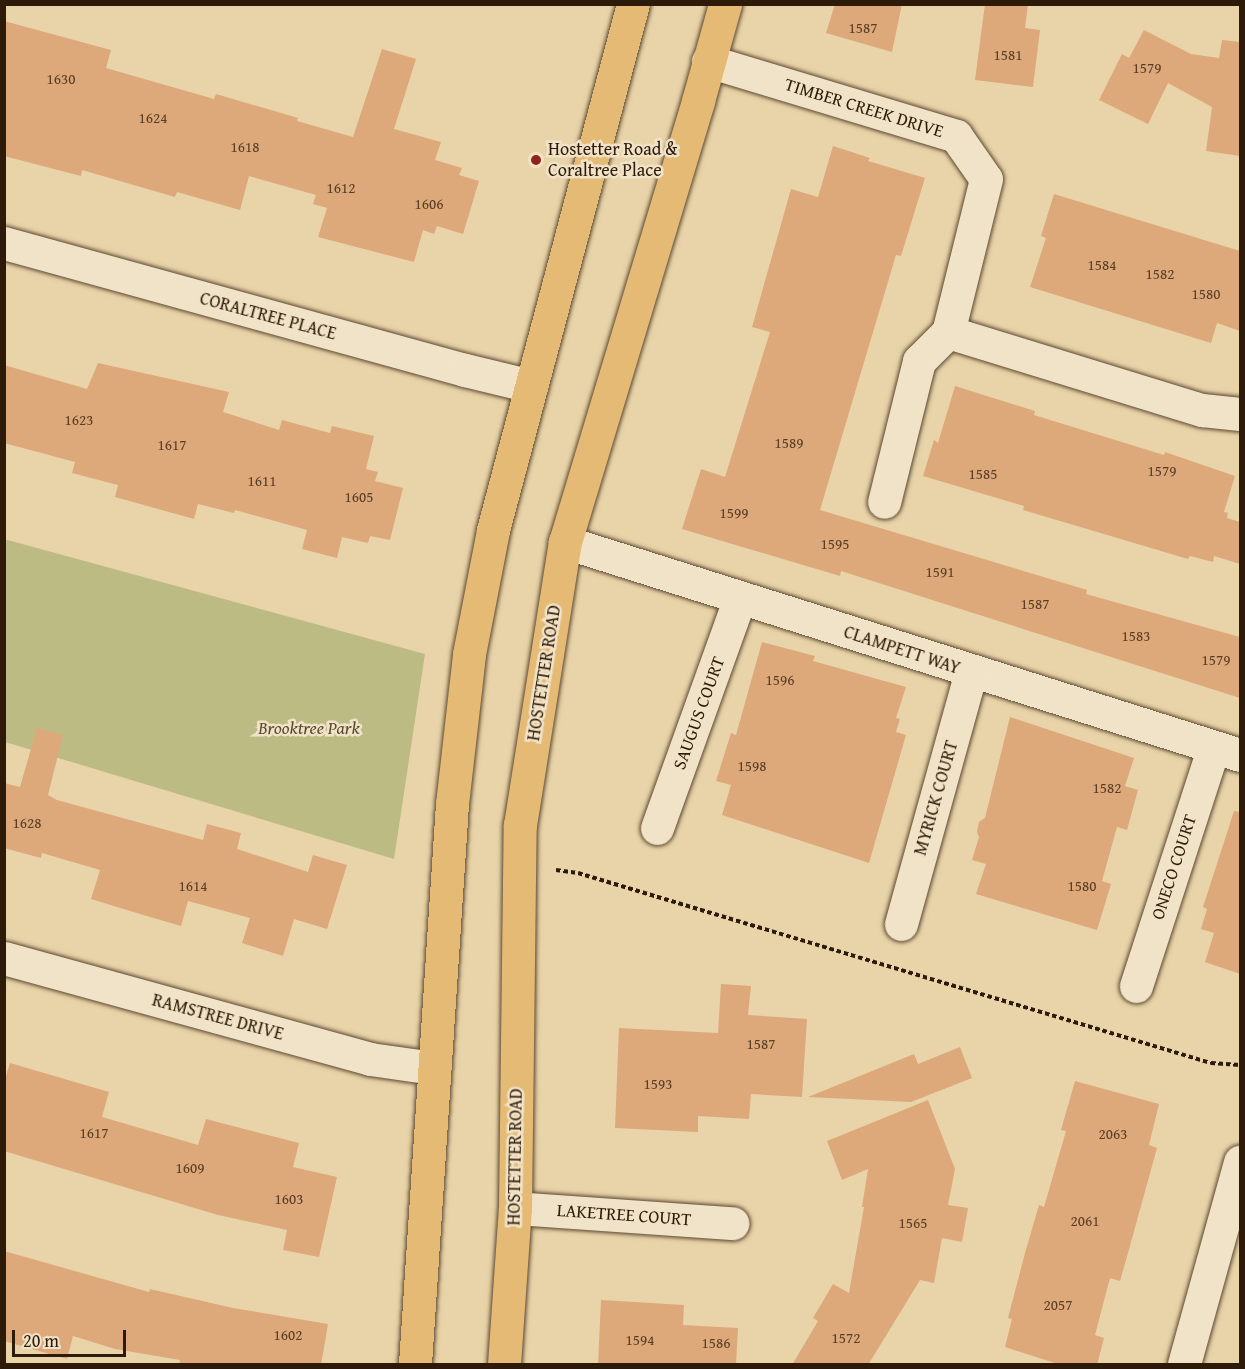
<!DOCTYPE html>
<html>
<head>
<meta charset="utf-8">
<style>
	body { margin:0 }
	#map { position:relative; width:1245px; height:1369px; overflow:hidden; background:#e9d4a9; font-family:"Gentium Book Plus",serif }
	div>[style] { position:absolute }
	.green>* { inset:0; background:#bdbb84 }
	.building>* { inset:0; background:#dda87a }
	.path>* { height:4px; margin-top:-2px; transform-origin:0; background:repeating-linear-gradient(90deg,#2d1a09 0 4.5px,transparent 0 7.5px) }
	.roads { filter:drop-shadow(0 0 2px #5c4831) drop-shadow(0 0 2px #5c4831) }
	.minor>* { height:33px; margin:-16.5px; padding:0 16.5px; transform-origin:16.5px; border-radius:16.5px; background:#f1e3c7 }
	.major>* { height:33px; margin:-16.5px; padding:0 16.5px; transform-origin:16.5px; border-radius:16.5px; background:#e4ba74 }
	.dots>* { width:16px; height:16px; translate:-50% -50%; box-sizing:border-box; border:3px solid #f1e3c7; border-radius:50% }
	span { translate:-50% -50%; white-space:nowrap; text-align:center; line-height:1.15; -webkit-text-stroke:5px #f1e3c7; paint-order:stroke }
	.number-label { font-size:15px; color:#593e25 }
	.number-label span { -webkit-text-stroke-width:0 }
	.street-label { font-size:18px; color:#2d1a09 }
	.poi-label { font-size:18px; color:#2d1a09 }
	.left { translate:0 -50%; text-align:left }
	.park-label { font-size:18px; color:#584a2e; font-style:italic }
	.frame { position:absolute; inset:0; border:6px solid #2d1a09; pointer-events:none }
	.scale { position:absolute; left:12px; top:1330px; width:114px; height:27px; box-sizing:border-box; border:3px solid #2d1a09; border-top:0; padding-left:8px; font-size:18px; line-height:21px; white-space:nowrap; color:#2d1a09; -webkit-text-stroke:4px #f1e3c7; paint-order:stroke }
</style>
</head>
<body>
<div id="map">
	<div class="green">
		<i style="clip-path:polygon(4px 539px,425px 654px,394px 859px,5px 742px)"></i>
	</div>
	<div class="building">
		<i style="clip-path:polygon(835px 4px,902px 4px,892px 52px,826px 33px)"></i>
		<i style="clip-path:polygon(985px 4px,1028px 4px,1025px 28px,1040px 30px,1033px 87px,975px 80px)"></i>
		<i style="clip-path:polygon(4px 21px,111px 50px,106px 68px,214px 99px,216px 94px,298px 118px,297px 121px,353px 137px,382px 49px,416px 59px,394px 129px,441px 142px,435px 160px,462px 168px,459px 175px,479px 181px,463px 234px,437px 226px,434px 234px,423px 230px,414px 262px,318px 237px,327px 208px,313px 204px,316px 195px,249px 176px,240px 210px,177px 192px,175px 197px,82px 170px,81px 176px,4px 156px)"></i>
		<i style="clip-path:polygon(1144px 30px,1191px 54px,1219px 58px,1222px 40px,1240px 42px,1240px 156px,1206px 151px,1212px 107px,1168px 83px,1148px 124px,1099px 100px,1122px 54px,1129px 58px)"></i>
		<i style="clip-path:polygon(833px 146px,870px 158px,868px 161px,925px 178px,901px 256px,896px 255px,820px 510px,1087px 590px,1086px 594px,1240px 637px,1240px 698px,841px 571px,840px 576px,682px 529px,701px 469px,725px 477px,770px 332px,752px 327px,791px 189px,818px 197px)"></i>
		<i style="clip-path:polygon(1054px 194px,1240px 251px,1240px 331px,1217px 323px,1211px 343px,1030px 287px,1046px 238px,1041px 236px)"></i>
		<i style="clip-path:polygon(98px 363px,229px 392px,223px 412px,279px 430px,282px 420px,330px 433px,332px 426px,374px 436px,366px 469px,378px 472px,375px 481px,403px 488px,390px 540px,370px 536px,368px 543px,342px 537px,337px 558px,302px 549px,307px 530px,235px 510px,234px 513px,198px 504px,194px 519px,115px 497px,118px 485px,72px 473px,75px 462px,4px 443px,4px 365px,87px 389px)"></i>
		<i style="clip-path:polygon(955px 386px,1035px 411px,1034px 415px,1164px 455px,1165px 452px,1235px 476px,1224px 512px,1228px 513px,1227px 518px,1240px 522px,1240px 564px,1214px 556px,1213px 562px,1190px 556px,1188px 559px,1023px 510px,1024px 506px,923px 476px,934px 440px,938px 443px)"></i>
		<i style="clip-path:polygon(762px 642px,815px 656px,813px 661px,906px 687px,896px 718px,900px 719px,896px 732px,906px 735px,869px 863px,722px 815px,731px 785px,716px 781px,731px 733px,736px 735px)"></i>
		<i style="clip-path:polygon(1010px 717px,1134px 758px,1125px 786px,1138px 790px,1127px 830px,1117px 827px,1102px 881px,1111px 884px,1097px 930px,976px 894px,986px 864px,972px 860px,979px 837px,977px 832px,979px 822px,985px 818px)"></i>
		<i style="clip-path:polygon(37px 728px,63px 735px,48px 795px,57px 800px,203px 840px,207px 824px,241px 833px,237px 849px,308px 872px,313px 855px,347px 865px,327px 929px,294px 919px,283px 956px,242px 943px,250px 918px,188px 901px,181px 926px,140px 914px,91px 899px,100px 870px,42px 853px,41px 858px,4px 848px,4px 783px,20px 787px)"></i>
		<i style="clip-path:polygon(1234px 811px,1240px 812px,1240px 974px,1205px 962px,1214px 933px,1201px 929px,1207px 909px,1203px 907px)"></i>
		<i style="clip-path:polygon(721px 984px,751px 986px,748px 1015px,807px 1019px,802px 1097px,751px 1094px,749px 1119px,698px 1116px,698px 1132px,615px 1128px,619px 1028px,718px 1033px)"></i>
		<i style="clip-path:polygon(960px 1047px,972px 1078px,911px 1102px,808px 1097px,914px 1054px,918px 1064px)"></i>
		<i style="clip-path:polygon(10px 1063px,109px 1092px,102px 1117px,198px 1145px,206px 1119px,299px 1143px,293px 1167px,337px 1177px,319px 1257px,283px 1250px,287px 1230px,218px 1215px,4px 1151px,4px 1082px)"></i>
		<i style="clip-path:polygon(1075px 1081px,1159px 1104px,1149px 1145px,1157px 1148px,1128px 1253px,1120px 1281px,1110px 1278px,1095px 1335px,1104px 1338px,1097px 1365px,1061px 1365px,1005px 1347px,1012px 1319px,1008px 1318px,1025px 1253px,1039px 1205px,1044px 1207px,1066px 1131px,1061px 1130px)"></i>
		<i style="clip-path:polygon(928px 1100px,955px 1169px,948px 1205px,968px 1208px,962px 1242px,942px 1238px,934px 1283px,920px 1280px,868px 1365px,792px 1365px,818px 1321px,813px 1318px,833px 1284px,849px 1293px,864px 1207px,862px 1207px,868px 1169px,842px 1180px,827px 1141px)"></i>
		<i style="clip-path:polygon(4px 1251px,149px 1292px,150px 1289px,233px 1308px,328px 1324px,321px 1365px,179px 1365px,180px 1360px,115px 1349px,73px 1336px,67px 1359px,4px 1341px)"></i>
		<i style="clip-path:polygon(601px 1300px,684px 1305px,683px 1325px,738px 1328px,736px 1365px,598px 1365px)"></i>
	</div>
	<div class="path">
		<i style="left:556px;top:870px;width:22px;rotate:8deg"></i>
		<i style="left:578px;top:873px;width:661px;rotate:16.71deg"></i>
		<i style="left:1211px;top:1063px;width:29px;rotate:4deg"></i>
	</div>
	<div class="roads">
		<div class="minor">
			<i style="left:708px;top:61px;width:259px;rotate:16.8deg"></i>
			<i style="left:956px;top:136px;width:52px;rotate:55.1deg"></i>
			<i style="left:986px;top:179px;width:158px;rotate:103.9deg"></i>
			<i style="left:948px;top:332px;width:41px;rotate:135deg"></i>
			<i style="left:919px;top:361px;width:145px;rotate:103.9deg"></i>
			<i style="left:4px;top:243px;width:478px;rotate:15.4deg"></i>
			<i style="left:465px;top:370px;width:68px;rotate:13.6deg"></i>
			<i style="left:948px;top:332px;width:266px;rotate:17.1deg"></i>
			<i style="left:1202px;top:410px;width:38px;rotate:6deg"></i>
			<i style="left:565px;top:542px;width:708px;rotate:17.51deg"></i>
			<i style="left:657px;top:828px;width:245px;rotate:-70.2deg"></i>
			<i style="left:901px;top:924px;width:262px;rotate:-74.5deg"></i>
			<i style="left:4px;top:958px;width:380px;rotate:15.4deg"></i>
			<i style="left:370px;top:1059px;width:65px;rotate:8deg"></i>
			<i style="left:1136px;top:986px;width:249px;rotate:-72deg"></i>
			<i style="left:515px;top:1208px;width:218px;rotate:4deg"></i>
			<i style="left:1184px;top:1364px;width:210px;rotate:-74.5deg"></i>
		</div>
		<div class="major">
			<i style="left:415px;top:1364px;width:561px;rotate:-86.22deg"></i>
			<i style="left:452px;top:804px;width:151px;rotate:-83.5deg"></i>
			<i style="left:469px;top:654px;width:126px;rotate:-79deg"></i>
			<i style="left:493px;top:530px;width:544px;rotate:-75.1deg"></i>
			<i style="left:504px;top:1364px;width:156px;rotate:-86deg"></i>
			<i style="left:515px;top:1208px;width:383px;rotate:-89.3deg"></i>
			<i style="left:520px;top:825px;width:287px;rotate:-81deg"></i>
			<i style="left:565px;top:542px;width:461px;rotate:-73.2deg"></i>
			<i style="left:698px;top:101px;width:101px;rotate:-74.4deg"></i>
		</div>
	</div>
	<div class="dots">
		<i style="left:536px;top:160px;background:#8f2418"></i>
	</div>
	<div class="number-label">
		<span style="left:863px;top:28px">1587</span>
		<span style="left:1008px;top:55px">1581</span>
		<span style="left:1147px;top:68px">1579</span>
		<span style="left:61px;top:79px">1630</span>
		<span style="left:153px;top:118px">1624</span>
		<span style="left:245px;top:147px">1618</span>
		<span style="left:341px;top:188px">1612</span>
		<span style="left:429px;top:204px">1606</span>
		<span style="left:1102px;top:265px">1584</span>
		<span style="left:1160px;top:274px">1582</span>
		<span style="left:1206px;top:294px">1580</span>
		<span style="left:79px;top:420px">1623</span>
		<span style="left:789px;top:443px">1589</span>
		<span style="left:172px;top:445px">1617</span>
		<span style="left:1162px;top:471px">1579</span>
		<span style="left:983px;top:474px">1585</span>
		<span style="left:262px;top:481px">1611</span>
		<span style="left:359px;top:497px">1605</span>
		<span style="left:734px;top:513px">1599</span>
		<span style="left:835px;top:544px">1595</span>
		<span style="left:940px;top:572px">1591</span>
		<span style="left:1035px;top:604px">1587</span>
		<span style="left:1136px;top:636px">1583</span>
		<span style="left:1216px;top:660px">1579</span>
		<span style="left:780px;top:680px">1596</span>
		<span style="left:752px;top:766px">1598</span>
		<span style="left:1107px;top:788px">1582</span>
		<span style="left:27px;top:823px">1628</span>
		<span style="left:193px;top:886px">1614</span>
		<span style="left:1082px;top:886px">1580</span>
		<span style="left:761px;top:1044px">1587</span>
		<span style="left:658px;top:1084px">1593</span>
		<span style="left:94px;top:1133px">1617</span>
		<span style="left:1113px;top:1134px">2063</span>
		<span style="left:190px;top:1168px">1609</span>
		<span style="left:289px;top:1199px">1603</span>
		<span style="left:1085px;top:1221px">2061</span>
		<span style="left:913px;top:1223px">1565</span>
		<span style="left:1058px;top:1305px">2057</span>
		<span style="left:288px;top:1335px">1602</span>
		<span style="left:846px;top:1338px">1572</span>
		<span style="left:640px;top:1340px">1594</span>
		<span style="left:716px;top:1343px">1586</span>
	</div>
	<div class="street-label">
		<span style="left:864px;top:108px;rotate:17deg">TIMBER CREEK DRIVE</span>
		<span style="left:268px;top:316px;rotate:15deg">CORALTREE PLACE</span>
		<span style="left:902px;top:650px;rotate:18deg">CLAMPETT WAY</span>
		<span style="left:544px;top:673px;rotate:-81deg">HOSTETTER ROAD</span>
		<span style="left:699px;top:713px;rotate:-70deg">SAUGUS COURT</span>
		<span style="left:936px;top:798px;rotate:-74deg">MYRICK COURT</span>
		<span style="left:1174px;top:867px;rotate:-72deg">ONECO COURT</span>
		<span style="left:218px;top:1017px;rotate:15deg">RAMSTREE DRIVE</span>
		<span style="left:515px;top:1157px;rotate:-89deg">HOSTETTER ROAD</span>
		<span style="left:624px;top:1215px;rotate:4deg">LAKETREE COURT</span>
	</div>
	<div class="poi-label">
		<span class="left" style="left:548px;top:160px">Hostetter Road &amp;<br>Coraltree Place</span>
	</div>
	<div class="park-label">
		<span style="left:309px;top:728px">Brooktree Park</span>
	</div>
	<div class="frame"></div>
	<div class="scale">20 m</div>
</div>
</body>
</html>
